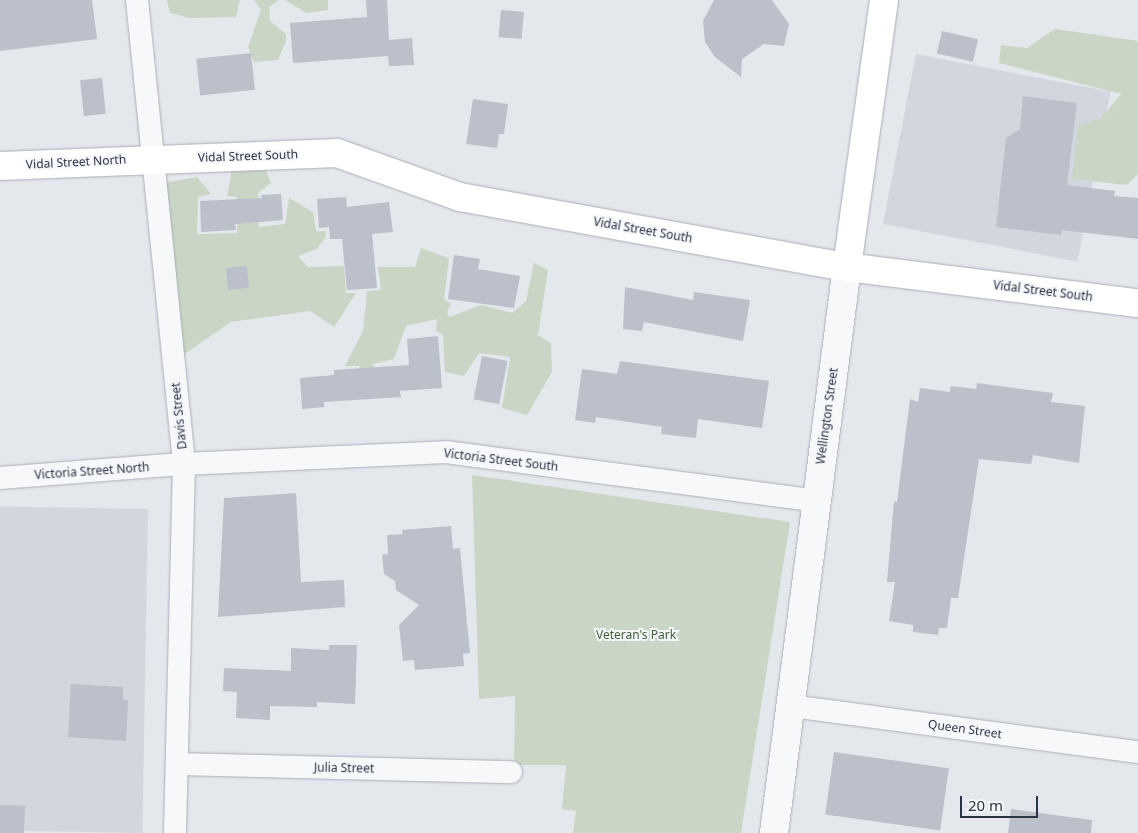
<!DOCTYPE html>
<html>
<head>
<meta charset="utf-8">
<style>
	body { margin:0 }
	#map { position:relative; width:1138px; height:833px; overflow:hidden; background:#e4e7ec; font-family:"Noto Sans",sans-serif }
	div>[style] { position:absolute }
	.built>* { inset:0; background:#d2d6de; transform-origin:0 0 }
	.green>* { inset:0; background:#c9d6c5 }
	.building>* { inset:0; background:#bbc0ca; transform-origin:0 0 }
	.roads { filter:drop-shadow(0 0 1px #a9aeb7) drop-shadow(0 0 1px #a9aeb7) }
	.minor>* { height:22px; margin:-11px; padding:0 11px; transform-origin:11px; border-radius:11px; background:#f7f8fa }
	.tertiary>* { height:28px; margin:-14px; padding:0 14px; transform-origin:14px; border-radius:14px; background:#f7f8fa }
	.secondary>* { height:28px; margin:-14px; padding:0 14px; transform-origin:14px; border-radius:14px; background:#fff }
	span { translate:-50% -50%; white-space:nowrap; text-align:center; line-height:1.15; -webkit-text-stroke:4px #f4f6f9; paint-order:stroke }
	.street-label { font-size:12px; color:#2b3445 }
	.park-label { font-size:12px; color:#3f6138 }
	.scale { position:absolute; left:960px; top:796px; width:78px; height:22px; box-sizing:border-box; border:2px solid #2b3445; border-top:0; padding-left:6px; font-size:15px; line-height:18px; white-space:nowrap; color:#2b3445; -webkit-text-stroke:4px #f4f6f9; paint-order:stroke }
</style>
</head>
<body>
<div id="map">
	<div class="built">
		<i style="left:916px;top:54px;width:198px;height:173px;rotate:11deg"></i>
		<i style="left:148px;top:509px;width:324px;height:148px;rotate:91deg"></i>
	</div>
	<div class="green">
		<i style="clip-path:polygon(167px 0,240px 0,236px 17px,190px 18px,170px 13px)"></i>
		<i style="clip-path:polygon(246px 0,279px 0,269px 7px,270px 21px,286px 34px,286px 41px,278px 60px,254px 62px,248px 47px,261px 10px,254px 0)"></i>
		<i style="clip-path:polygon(285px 0,328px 0,328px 10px,306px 13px)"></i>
		<i style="clip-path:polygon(1055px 29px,1138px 41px,1138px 174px,1127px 185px,1072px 179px,1078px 125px,1100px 119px,1121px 94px,999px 63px,1001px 45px,1027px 48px)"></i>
		<i style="clip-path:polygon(264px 165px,271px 183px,258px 193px,259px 227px,285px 224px,289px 198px,313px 212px,316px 231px,326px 231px,325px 238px,317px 249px,298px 256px,308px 267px,344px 266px,346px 293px,356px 293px,334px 327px,310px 311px,231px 322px,176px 360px,159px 184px,197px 177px,211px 194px,198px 197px,197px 234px,237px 233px,237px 197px,227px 196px,232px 169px)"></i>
		<i style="clip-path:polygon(421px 248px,449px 258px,444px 299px,451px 304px,447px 311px,449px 317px,481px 305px,512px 313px,526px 301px,534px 263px,548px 270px,538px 335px,551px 343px,552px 372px,527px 415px,502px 408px,510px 357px,479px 353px,464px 376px,445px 372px,443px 335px,436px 331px,437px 319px,406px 326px,394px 359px,373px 364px,374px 376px,360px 381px,359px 366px,345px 366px,363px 331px,367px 291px,381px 290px,378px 267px,415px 267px)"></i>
		<i style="clip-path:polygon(472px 475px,790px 522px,741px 833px,573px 833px,576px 811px,562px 809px,566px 765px,514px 765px,515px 696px,479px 699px)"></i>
	</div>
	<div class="building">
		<i style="clip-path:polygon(0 0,92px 0,97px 39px,0 51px)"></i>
		<i style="clip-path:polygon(366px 0,387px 0,389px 40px,412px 38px,414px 65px,389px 66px,388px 56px,293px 63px,290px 23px,367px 17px)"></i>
		<i style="clip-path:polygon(714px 0,772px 0,789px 24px,784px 46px,764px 44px,742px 59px,741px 77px,715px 57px,705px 42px,703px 21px)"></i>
		<i style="left:501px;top:10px;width:23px;height:27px;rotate:5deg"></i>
		<i style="left:942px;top:31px;width:37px;height:23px;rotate:13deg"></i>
		<i style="left:251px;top:53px;width:37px;height:55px;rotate:84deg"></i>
		<i style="left:102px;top:78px;width:36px;height:22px;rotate:84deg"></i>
		<i style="clip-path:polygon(1023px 96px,1077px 103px,1067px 185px,1115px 191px,1114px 196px,1138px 198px,1138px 239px,1062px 230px,1061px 235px,996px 227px,1006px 138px,1020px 129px)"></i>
		<i style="clip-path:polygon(473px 99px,508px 104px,504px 134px,499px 134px,497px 148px,466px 144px)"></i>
		<i style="clip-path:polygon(281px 194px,283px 220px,235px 224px,236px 230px,201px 232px,200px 201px,262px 198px,261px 195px)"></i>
		<i style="clip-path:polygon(346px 197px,347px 207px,389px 202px,393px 232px,372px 234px,377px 288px,347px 290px,342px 239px,330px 239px,329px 227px,319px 228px,317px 199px)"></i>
		<i style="clip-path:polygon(454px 255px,480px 259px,478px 269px,520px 276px,514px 308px,448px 299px)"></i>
		<i style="left:247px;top:266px;width:22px;height:21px;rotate:85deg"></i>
		<i style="clip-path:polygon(625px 287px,693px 300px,694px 292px,750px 300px,743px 341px,644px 322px,642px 331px,623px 329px)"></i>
		<i style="clip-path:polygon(438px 336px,442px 388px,400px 391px,401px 397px,324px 402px,324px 407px,302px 409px,300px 378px,334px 375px,334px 370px,409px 365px,407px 339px)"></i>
		<i style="left:482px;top:356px;width:26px;height:44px;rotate:11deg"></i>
		<i style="clip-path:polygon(620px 361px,769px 381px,762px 428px,698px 419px,696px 438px,661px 434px,662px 427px,596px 417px,595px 423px,575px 420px,582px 369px,617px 374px)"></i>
		<i style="clip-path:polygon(977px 383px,1053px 393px,1051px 402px,1085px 406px,1079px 463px,1033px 455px,1031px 464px,979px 459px,958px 598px,951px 598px,947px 628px,939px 628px,938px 635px,913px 632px,913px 625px,889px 621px,895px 582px,887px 582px,894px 501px,897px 502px,910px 399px,918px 402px,920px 388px,950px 392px,951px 386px,976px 389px)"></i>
		<i style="clip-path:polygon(296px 493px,301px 582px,344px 580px,345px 607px,218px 617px,224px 498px)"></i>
		<i style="clip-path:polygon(451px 526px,453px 549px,460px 548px,470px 653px,463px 654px,464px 666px,415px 670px,414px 660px,403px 661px,399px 625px,419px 605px,396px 590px,395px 581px,384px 574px,382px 555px,388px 554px,387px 535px,403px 534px,402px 530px)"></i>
		<i style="clip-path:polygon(329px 645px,357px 645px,355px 704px,317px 702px,317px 707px,270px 706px,270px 720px,236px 718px,237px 692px,223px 691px,224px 668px,291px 671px,291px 648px,329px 650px)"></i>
		<i style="clip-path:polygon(71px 684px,123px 687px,123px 700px,128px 700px,126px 741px,68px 737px)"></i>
		<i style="left:834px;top:752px;width:116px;height:63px;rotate:8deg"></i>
		<i style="left:0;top:805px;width:25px;height:28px;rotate:2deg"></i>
		<i style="clip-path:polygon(1011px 809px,1092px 820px,1091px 833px,1008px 833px)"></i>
	</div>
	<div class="roads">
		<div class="minor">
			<i style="left:137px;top:0;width:466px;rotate:84.2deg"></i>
			<i style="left:184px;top:464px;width:369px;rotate:91.4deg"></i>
			<i style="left:0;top:478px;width:185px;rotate:-4.4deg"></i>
			<i style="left:184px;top:464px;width:262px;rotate:-2.6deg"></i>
			<i style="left:446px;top:452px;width:373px;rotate:7.5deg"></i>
			<i style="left:792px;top:706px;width:349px;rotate:7.6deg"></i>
			<i style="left:178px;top:764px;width:333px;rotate:1.4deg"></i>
		</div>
		<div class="tertiary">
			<i style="left:774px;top:833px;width:571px;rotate:-82.65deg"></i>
		</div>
		<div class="secondary">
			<i style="left:0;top:166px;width:337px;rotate:-2.2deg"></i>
			<i style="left:337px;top:153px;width:131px;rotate:19.7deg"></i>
			<i style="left:460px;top:197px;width:393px;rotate:10.3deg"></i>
			<i style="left:847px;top:267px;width:293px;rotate:7.1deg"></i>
			<i style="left:847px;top:267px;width:270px;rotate:-82.1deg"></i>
		</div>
	</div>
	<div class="street-label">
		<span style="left:248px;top:156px;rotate:-2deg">Vidal Street South</span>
		<span style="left:76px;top:162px;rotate:-3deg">Vidal Street North</span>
		<span style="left:643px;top:230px;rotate:10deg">Vidal Street South</span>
		<span style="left:1043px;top:291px;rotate:7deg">Vidal Street South</span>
		<span style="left:179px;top:416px;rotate:-96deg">Davis Street</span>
		<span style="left:827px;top:416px;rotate:-82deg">Wellington Street</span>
		<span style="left:501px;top:460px;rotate:7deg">Victoria Street South</span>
		<span style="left:92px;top:471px;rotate:-4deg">Victoria Street North</span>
		<span style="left:965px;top:729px;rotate:8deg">Queen Street</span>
		<span style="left:344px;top:768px;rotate:1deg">Julia Street</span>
	</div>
	<div class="park-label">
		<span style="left:636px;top:635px">Veteran's Park</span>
	</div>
	<div class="scale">20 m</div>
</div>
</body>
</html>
